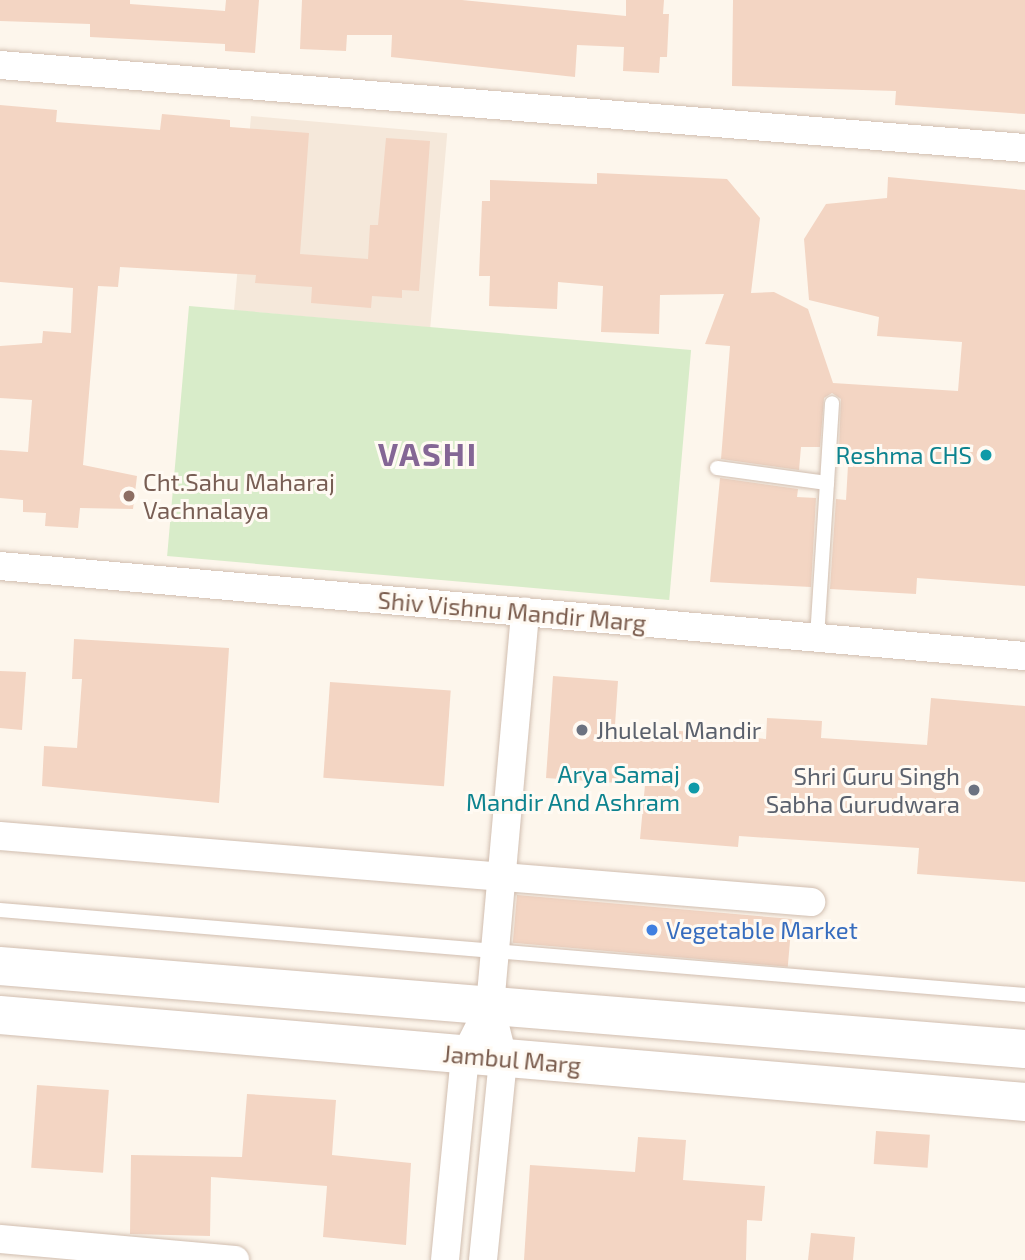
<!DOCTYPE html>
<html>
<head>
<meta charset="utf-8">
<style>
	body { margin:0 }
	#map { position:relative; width:1025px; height:1260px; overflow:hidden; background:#fdf6ec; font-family:"Exo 2",sans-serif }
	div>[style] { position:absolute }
	.residential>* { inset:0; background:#f5e8da; transform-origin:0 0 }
	.green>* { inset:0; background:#d8ecc9; transform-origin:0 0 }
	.building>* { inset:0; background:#f3d5c3; transform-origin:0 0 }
	.roads { filter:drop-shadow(0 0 2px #d1beb0) drop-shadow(0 0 2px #d1beb0) }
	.lane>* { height:14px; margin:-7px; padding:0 7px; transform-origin:7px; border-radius:7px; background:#fff }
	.street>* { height:28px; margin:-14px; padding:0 14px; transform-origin:14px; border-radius:14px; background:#fff }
	.secondary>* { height:38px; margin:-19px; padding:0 19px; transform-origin:19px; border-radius:19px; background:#fff }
	.dots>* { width:19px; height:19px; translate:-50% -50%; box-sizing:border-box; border:4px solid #fffaf3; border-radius:50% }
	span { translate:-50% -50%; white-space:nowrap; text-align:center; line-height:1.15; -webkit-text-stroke:6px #fffaf3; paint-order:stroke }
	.culture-label { font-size:24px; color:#0d838f }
	.right { translate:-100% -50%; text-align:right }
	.education-label { font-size:24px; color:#785e54 }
	.left { translate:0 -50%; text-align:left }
	.street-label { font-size:24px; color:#7a5c4d }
	.worship-label { font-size:24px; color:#5b616d }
	.shop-label { font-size:24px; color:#366cbe }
	.district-label { font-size:32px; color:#846695; font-weight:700; letter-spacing:2px }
</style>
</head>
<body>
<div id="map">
	<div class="residential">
		<i style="left:251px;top:116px;width:197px;height:195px;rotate:5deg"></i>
	</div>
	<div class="green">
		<i style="left:189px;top:306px;width:504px;height:251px;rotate:5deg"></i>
	</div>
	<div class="building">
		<i style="clip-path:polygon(0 0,130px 0,130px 4px,225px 11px,226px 0,259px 0,255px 53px,225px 51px,225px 44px,90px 37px,90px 24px,0 21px)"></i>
		<i style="clip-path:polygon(302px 0,462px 0,626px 16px,626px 0,664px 0,663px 14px,669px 14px,667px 57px,660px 57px,659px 73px,623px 71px,624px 47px,577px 45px,575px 77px,391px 57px,392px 35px,347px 35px,346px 51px,300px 49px)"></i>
		<i style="clip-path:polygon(733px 0,1025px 0,1025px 114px,895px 105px,896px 91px,732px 86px)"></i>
		<i style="clip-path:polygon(0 105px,57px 110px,56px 122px,160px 130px,162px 114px,230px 120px,230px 127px,309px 133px,300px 254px,368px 259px,370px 225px,378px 225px,386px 138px,430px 141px,419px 291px,402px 290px,402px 298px,372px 296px,371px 308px,311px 303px,312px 287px,255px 283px,256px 275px,120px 267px,118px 287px,98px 286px,83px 465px,137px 476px,133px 509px,80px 508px,78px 528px,45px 526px,46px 513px,23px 512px,23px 500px,0 498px,0 450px,28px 452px,32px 400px,0 398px,0 346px,42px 343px,43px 331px,71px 333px,73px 288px,0 282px)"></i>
		<i style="clip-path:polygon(597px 173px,727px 179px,760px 218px,751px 293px,774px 292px,808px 309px,833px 383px,958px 391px,962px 342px,877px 336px,879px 317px,809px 300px,804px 239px,826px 204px,887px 198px,888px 177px,1025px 190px,1025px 586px,917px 578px,916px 594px,830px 589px,836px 499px,846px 500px,849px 448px,839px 448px,841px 399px,832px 393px,824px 398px,820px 447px,801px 447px,799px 470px,721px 459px,730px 346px,705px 344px,724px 294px,660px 295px,659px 334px,601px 332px,603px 286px,558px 282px,557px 309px,489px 306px,490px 276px,479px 276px,482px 201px,490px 201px,490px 180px,597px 184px)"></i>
		<i style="clip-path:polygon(720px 478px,798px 489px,797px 497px,816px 498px,811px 587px,710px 582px)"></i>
		<i style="clip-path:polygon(74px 639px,229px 648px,219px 803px,42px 786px,44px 746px,77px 748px,82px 679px,72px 679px)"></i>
		<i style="clip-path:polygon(0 671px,26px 672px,22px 730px,0 728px)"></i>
		<i style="clip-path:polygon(553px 676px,618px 681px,615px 725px,766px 739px,767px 718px,822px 721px,821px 738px,927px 745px,931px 698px,1025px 706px,1025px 882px,917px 874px,919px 848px,739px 836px,738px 847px,640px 839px,645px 785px,546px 778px)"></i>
		<i style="left:330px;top:682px;width:121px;height:96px;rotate:4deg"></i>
		<i style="left:517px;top:895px;width:276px;height:48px;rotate:5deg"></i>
		<i style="left:37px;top:1085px;width:72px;height:83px;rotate:4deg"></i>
		<i style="clip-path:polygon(247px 1094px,336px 1100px,332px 1155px,411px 1163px,406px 1245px,323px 1237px,327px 1186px,211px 1177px,210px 1236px,130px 1234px,131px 1155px,242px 1157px)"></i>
		<i style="left:876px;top:1131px;width:54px;height:33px;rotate:4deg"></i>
		<i style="clip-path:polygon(638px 1137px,686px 1140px,683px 1180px,765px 1186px,762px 1221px,747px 1220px,746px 1260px,524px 1260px,530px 1165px,635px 1172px)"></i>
		<i style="clip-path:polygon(811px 1233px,855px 1237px,853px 1260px,808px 1260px)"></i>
	</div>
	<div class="roads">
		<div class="lane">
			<i style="left:717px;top:468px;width:111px;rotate:7.8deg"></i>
			<i style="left:827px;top:483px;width:155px;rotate:93.7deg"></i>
			<i style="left:827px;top:483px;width:80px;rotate:-86.4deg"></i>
			<i style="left:0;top:910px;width:1029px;rotate:4.74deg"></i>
		</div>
		<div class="street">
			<i style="left:0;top:65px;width:1028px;rotate:4.63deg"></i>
			<i style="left:0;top:566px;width:1029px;rotate:5.02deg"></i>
			<i style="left:0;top:836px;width:814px;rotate:4.65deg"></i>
			<i style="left:0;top:1239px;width:236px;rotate:5.1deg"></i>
			<i style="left:445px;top:1260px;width:206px;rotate:-84.4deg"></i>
			<i style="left:465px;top:1055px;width:55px;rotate:-63deg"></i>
			<i style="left:483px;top:1260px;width:203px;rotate:-84.3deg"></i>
			<i style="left:503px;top:1058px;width:54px;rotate:-104deg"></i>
			<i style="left:490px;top:1006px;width:396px;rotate:-84.9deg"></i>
		</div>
		<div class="secondary">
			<i style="left:0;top:966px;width:1028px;rotate:4.63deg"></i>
			<i style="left:0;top:1015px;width:1029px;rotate:4.85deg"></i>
		</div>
	</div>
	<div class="dots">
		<i style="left:986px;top:455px;background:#0f9aa8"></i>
		<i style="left:129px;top:496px;background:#8d6e63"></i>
		<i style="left:582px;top:730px;background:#6b7280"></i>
		<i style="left:694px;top:788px;background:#0f9aa8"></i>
		<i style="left:974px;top:790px;background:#6b7280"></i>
		<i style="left:652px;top:930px;background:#3f7fe0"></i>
	</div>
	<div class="culture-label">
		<span class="right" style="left:972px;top:455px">Reshma CHS</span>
		<span class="right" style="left:680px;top:788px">Arya Samaj<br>Mandir And Ashram</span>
	</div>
	<div class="education-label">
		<span class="left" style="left:143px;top:496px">Cht.Sahu Maharaj<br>Vachnalaya</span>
	</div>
	<div class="street-label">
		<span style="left:512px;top:611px;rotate:5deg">Shiv Vishnu Mandir Marg</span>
		<span style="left:512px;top:1059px;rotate:5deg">Jambul Marg</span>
	</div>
	<div class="worship-label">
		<span class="left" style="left:596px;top:730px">Jhulelal Mandir</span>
		<span class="right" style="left:960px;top:790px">Shri Guru Singh<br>Sabha Gurudwara</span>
	</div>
	<div class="shop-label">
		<span class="left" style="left:666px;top:930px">Vegetable Market</span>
	</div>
	<div class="district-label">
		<span style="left:428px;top:453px">VASHI</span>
	</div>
</div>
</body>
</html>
